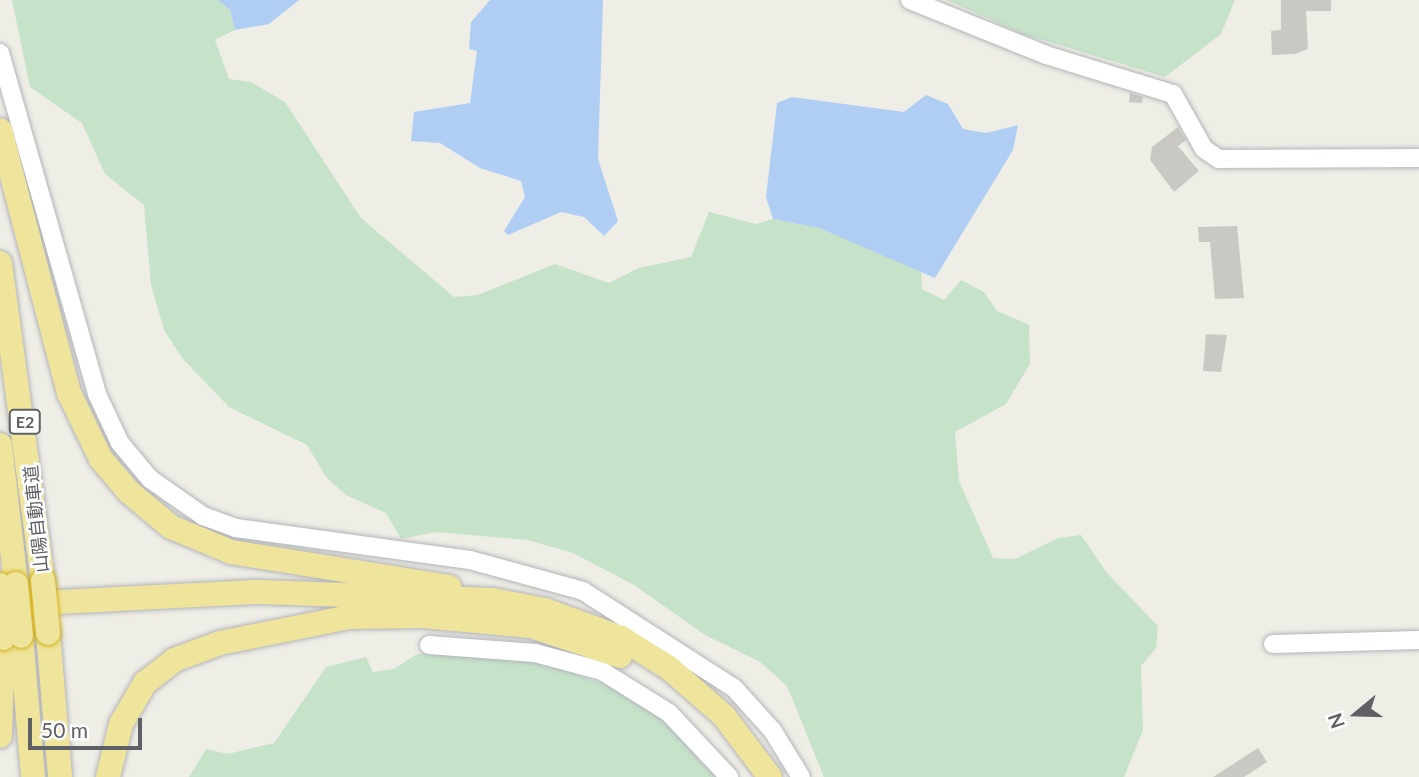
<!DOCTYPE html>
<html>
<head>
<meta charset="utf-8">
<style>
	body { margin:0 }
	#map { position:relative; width:1419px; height:777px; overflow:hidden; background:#eeede6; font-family:Lato,"Noto Sans JP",sans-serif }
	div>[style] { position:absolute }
	.green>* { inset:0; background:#c6e2c9 }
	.water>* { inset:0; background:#b0cef4 }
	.building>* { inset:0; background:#c9c8c2 }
	.roads { filter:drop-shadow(0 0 2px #b3b5b9) drop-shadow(0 0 2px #b3b5b9) }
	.minor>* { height:18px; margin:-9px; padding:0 9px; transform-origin:9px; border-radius:9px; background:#fff }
	.highway>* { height:24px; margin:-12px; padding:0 12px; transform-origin:12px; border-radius:12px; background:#efe49c }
	.bridges { filter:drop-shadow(0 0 2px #d5b31e) drop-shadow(0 0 2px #d5b31e) }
	.highway-bridge>* { height:24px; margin:-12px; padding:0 12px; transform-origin:12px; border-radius:12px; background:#efe49c }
	span { translate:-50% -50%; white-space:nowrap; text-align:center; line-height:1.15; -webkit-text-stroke:5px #fff; paint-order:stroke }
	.shield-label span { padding:2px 5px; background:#fff; border:2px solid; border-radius:5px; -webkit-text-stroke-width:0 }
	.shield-label { font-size:16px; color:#5e6064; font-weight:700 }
	.street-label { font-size:18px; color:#5e6064 }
	.north { position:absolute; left:1321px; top:679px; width:70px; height:70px; -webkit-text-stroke:5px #fff; paint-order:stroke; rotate:251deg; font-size:19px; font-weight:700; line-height:28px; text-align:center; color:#5e6064 }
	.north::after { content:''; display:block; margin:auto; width:24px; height:32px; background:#5e6064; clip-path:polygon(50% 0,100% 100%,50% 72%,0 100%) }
	.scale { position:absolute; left:28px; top:718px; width:114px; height:32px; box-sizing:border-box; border:4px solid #5e6064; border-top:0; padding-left:9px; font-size:21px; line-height:24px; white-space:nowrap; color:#5e6064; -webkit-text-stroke:5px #fff; paint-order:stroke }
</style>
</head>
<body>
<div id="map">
	<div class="green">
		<i style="clip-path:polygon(12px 0,218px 0,230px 10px,235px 30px,215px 40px,229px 79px,251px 82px,285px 102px,361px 218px,454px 297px,478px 295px,555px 264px,609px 283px,639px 268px,691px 257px,709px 212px,756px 224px,773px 219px,819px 228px,921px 268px,922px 289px,944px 300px,961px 280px,984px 292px,997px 311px,1029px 325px,1030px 364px,1006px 404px,955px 432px,959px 481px,993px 558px,1015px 559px,1058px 538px,1081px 535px,1107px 573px,1158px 626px,1156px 648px,1141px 666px,1143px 730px,1124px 777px,824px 777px,787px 686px,760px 662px,705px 635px,634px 585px,573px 553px,528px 540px,436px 532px,401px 539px,386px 513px,346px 495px,326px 477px,307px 445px,229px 407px,182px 358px,164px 330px,151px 285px,144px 205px,105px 174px,82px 123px,30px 87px)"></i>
		<i style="clip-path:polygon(947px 0,1235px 0,1221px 34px,1165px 77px,1023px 34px)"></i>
		<i style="clip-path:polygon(458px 653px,540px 662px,607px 685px,675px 728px,719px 777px,189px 777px,206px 749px,228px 754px,274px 743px,326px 667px,366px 657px,373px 672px,394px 669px,417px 654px)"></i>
	</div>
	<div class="water">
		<i style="clip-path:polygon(218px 0,299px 0,269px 24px,235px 30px,230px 10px)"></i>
		<i style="clip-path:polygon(490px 0,603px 0,598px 159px,618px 221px,604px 236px,584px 217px,561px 212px,508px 235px,504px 231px,525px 197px,521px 181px,480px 168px,440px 143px,411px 141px,414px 112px,470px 103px,477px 51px,469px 49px,471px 22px)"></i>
		<i style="clip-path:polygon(926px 95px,948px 104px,963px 129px,986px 133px,1018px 125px,1013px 150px,935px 278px,819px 228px,773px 219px,766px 197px,777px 103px,792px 97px,904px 112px)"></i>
	</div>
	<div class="building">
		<i style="clip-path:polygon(1281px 0,1331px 0,1331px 11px,1306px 11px,1308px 49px,1295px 54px,1272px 55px,1271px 31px,1281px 30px)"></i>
		<i style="clip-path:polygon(1130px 93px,1143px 97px,1142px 103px,1129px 102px)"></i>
		<i style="clip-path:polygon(1178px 127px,1186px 140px,1178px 146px,1199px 171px,1174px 192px,1150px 160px,1152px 147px)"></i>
		<i style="clip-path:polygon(1237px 226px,1244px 298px,1215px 299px,1210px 242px,1199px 242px,1198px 227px)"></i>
		<i style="clip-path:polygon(1206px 334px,1227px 335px,1221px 372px,1203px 371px)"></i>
		<i style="clip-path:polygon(1258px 748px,1267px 762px,1244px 777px,1213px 777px)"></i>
	</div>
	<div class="roads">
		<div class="minor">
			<i style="left:910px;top:0;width:147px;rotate:22deg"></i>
			<i style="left:1046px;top:55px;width:133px;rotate:17.1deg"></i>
			<i style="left:1173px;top:94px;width:63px;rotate:60.6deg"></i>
			<i style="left:1204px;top:149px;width:18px;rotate:34deg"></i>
			<i style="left:1219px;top:159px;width:200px;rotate:-0.3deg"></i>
			<i style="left:0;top:53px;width:355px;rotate:74.1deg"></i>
			<i style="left:97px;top:394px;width:54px;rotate:64.9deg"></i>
			<i style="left:120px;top:443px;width:47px;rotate:50.2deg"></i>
			<i style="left:150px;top:479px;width:65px;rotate:34.9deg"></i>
			<i style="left:203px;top:516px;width:35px;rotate:20deg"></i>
			<i style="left:236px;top:528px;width:236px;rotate:7.8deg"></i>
			<i style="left:470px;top:560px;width:117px;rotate:15.3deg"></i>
			<i style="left:583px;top:591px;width:179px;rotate:32.7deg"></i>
			<i style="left:734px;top:688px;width:57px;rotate:47.9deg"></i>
			<i style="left:772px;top:730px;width:55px;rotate:58.3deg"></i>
			<i style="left:1273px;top:644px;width:146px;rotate:-1.6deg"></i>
			<i style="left:429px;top:645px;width:106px;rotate:4.3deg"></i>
			<i style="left:535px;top:653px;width:69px;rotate:15deg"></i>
			<i style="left:602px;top:671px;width:79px;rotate:32.1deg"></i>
			<i style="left:669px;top:713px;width:88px;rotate:46.8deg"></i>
		</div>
		<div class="highway">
			<i style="left:0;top:130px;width:272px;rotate:75.3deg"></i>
			<i style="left:69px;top:393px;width:73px;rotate:64.1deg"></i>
			<i style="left:101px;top:459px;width:43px;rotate:49.7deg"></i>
			<i style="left:129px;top:492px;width:55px;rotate:39.8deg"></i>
			<i style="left:171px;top:527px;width:65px;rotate:22.6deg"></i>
			<i style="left:231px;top:552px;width:221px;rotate:9.1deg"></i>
			<i style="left:0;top:263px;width:321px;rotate:82.3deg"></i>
			<i style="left:0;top:445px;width:140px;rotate:83.4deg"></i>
			<i style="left:0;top:605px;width:260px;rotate:-2.9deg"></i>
			<i style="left:260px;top:592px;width:232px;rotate:2deg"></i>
			<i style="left:492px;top:600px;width:54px;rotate:10.7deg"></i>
			<i style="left:545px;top:610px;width:81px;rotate:20.2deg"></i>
			<i style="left:621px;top:638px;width:57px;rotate:32deg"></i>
			<i style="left:669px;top:668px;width:73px;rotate:41.1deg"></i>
			<i style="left:724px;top:716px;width:76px;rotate:53deg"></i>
			<i style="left:48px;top:633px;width:144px;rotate:85.2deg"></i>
			<i style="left:21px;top:636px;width:142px;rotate:85.1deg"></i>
			<i style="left:0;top:736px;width:98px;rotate:-88.2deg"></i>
			<i style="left:108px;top:777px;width:55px;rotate:-76.2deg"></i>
			<i style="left:121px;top:724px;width:48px;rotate:-59.7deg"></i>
			<i style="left:145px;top:683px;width:37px;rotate:-38deg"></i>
			<i style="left:174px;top:660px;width:49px;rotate:-20.3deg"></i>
			<i style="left:220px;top:643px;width:132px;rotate:-11.4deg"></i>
			<i style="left:349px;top:617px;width:74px;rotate:-0.8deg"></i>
			<i style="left:423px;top:616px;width:108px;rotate:5.3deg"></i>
			<i style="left:531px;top:626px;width:94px;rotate:18.6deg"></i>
		</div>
	</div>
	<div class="bridges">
		<div class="highway-bridge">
			<i style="left:43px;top:581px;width:52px;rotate:84.5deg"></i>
			<i style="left:16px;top:584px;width:52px;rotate:84.5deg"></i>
			<i style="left:0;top:585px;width:53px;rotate:86.8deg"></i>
		</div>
	</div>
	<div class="shield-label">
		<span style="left:25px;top:422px">E2</span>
	</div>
	<div class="street-label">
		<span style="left:36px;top:519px;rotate:-96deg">山陽自動車道</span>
	</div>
	<div class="north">N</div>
	<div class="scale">50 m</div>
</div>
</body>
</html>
